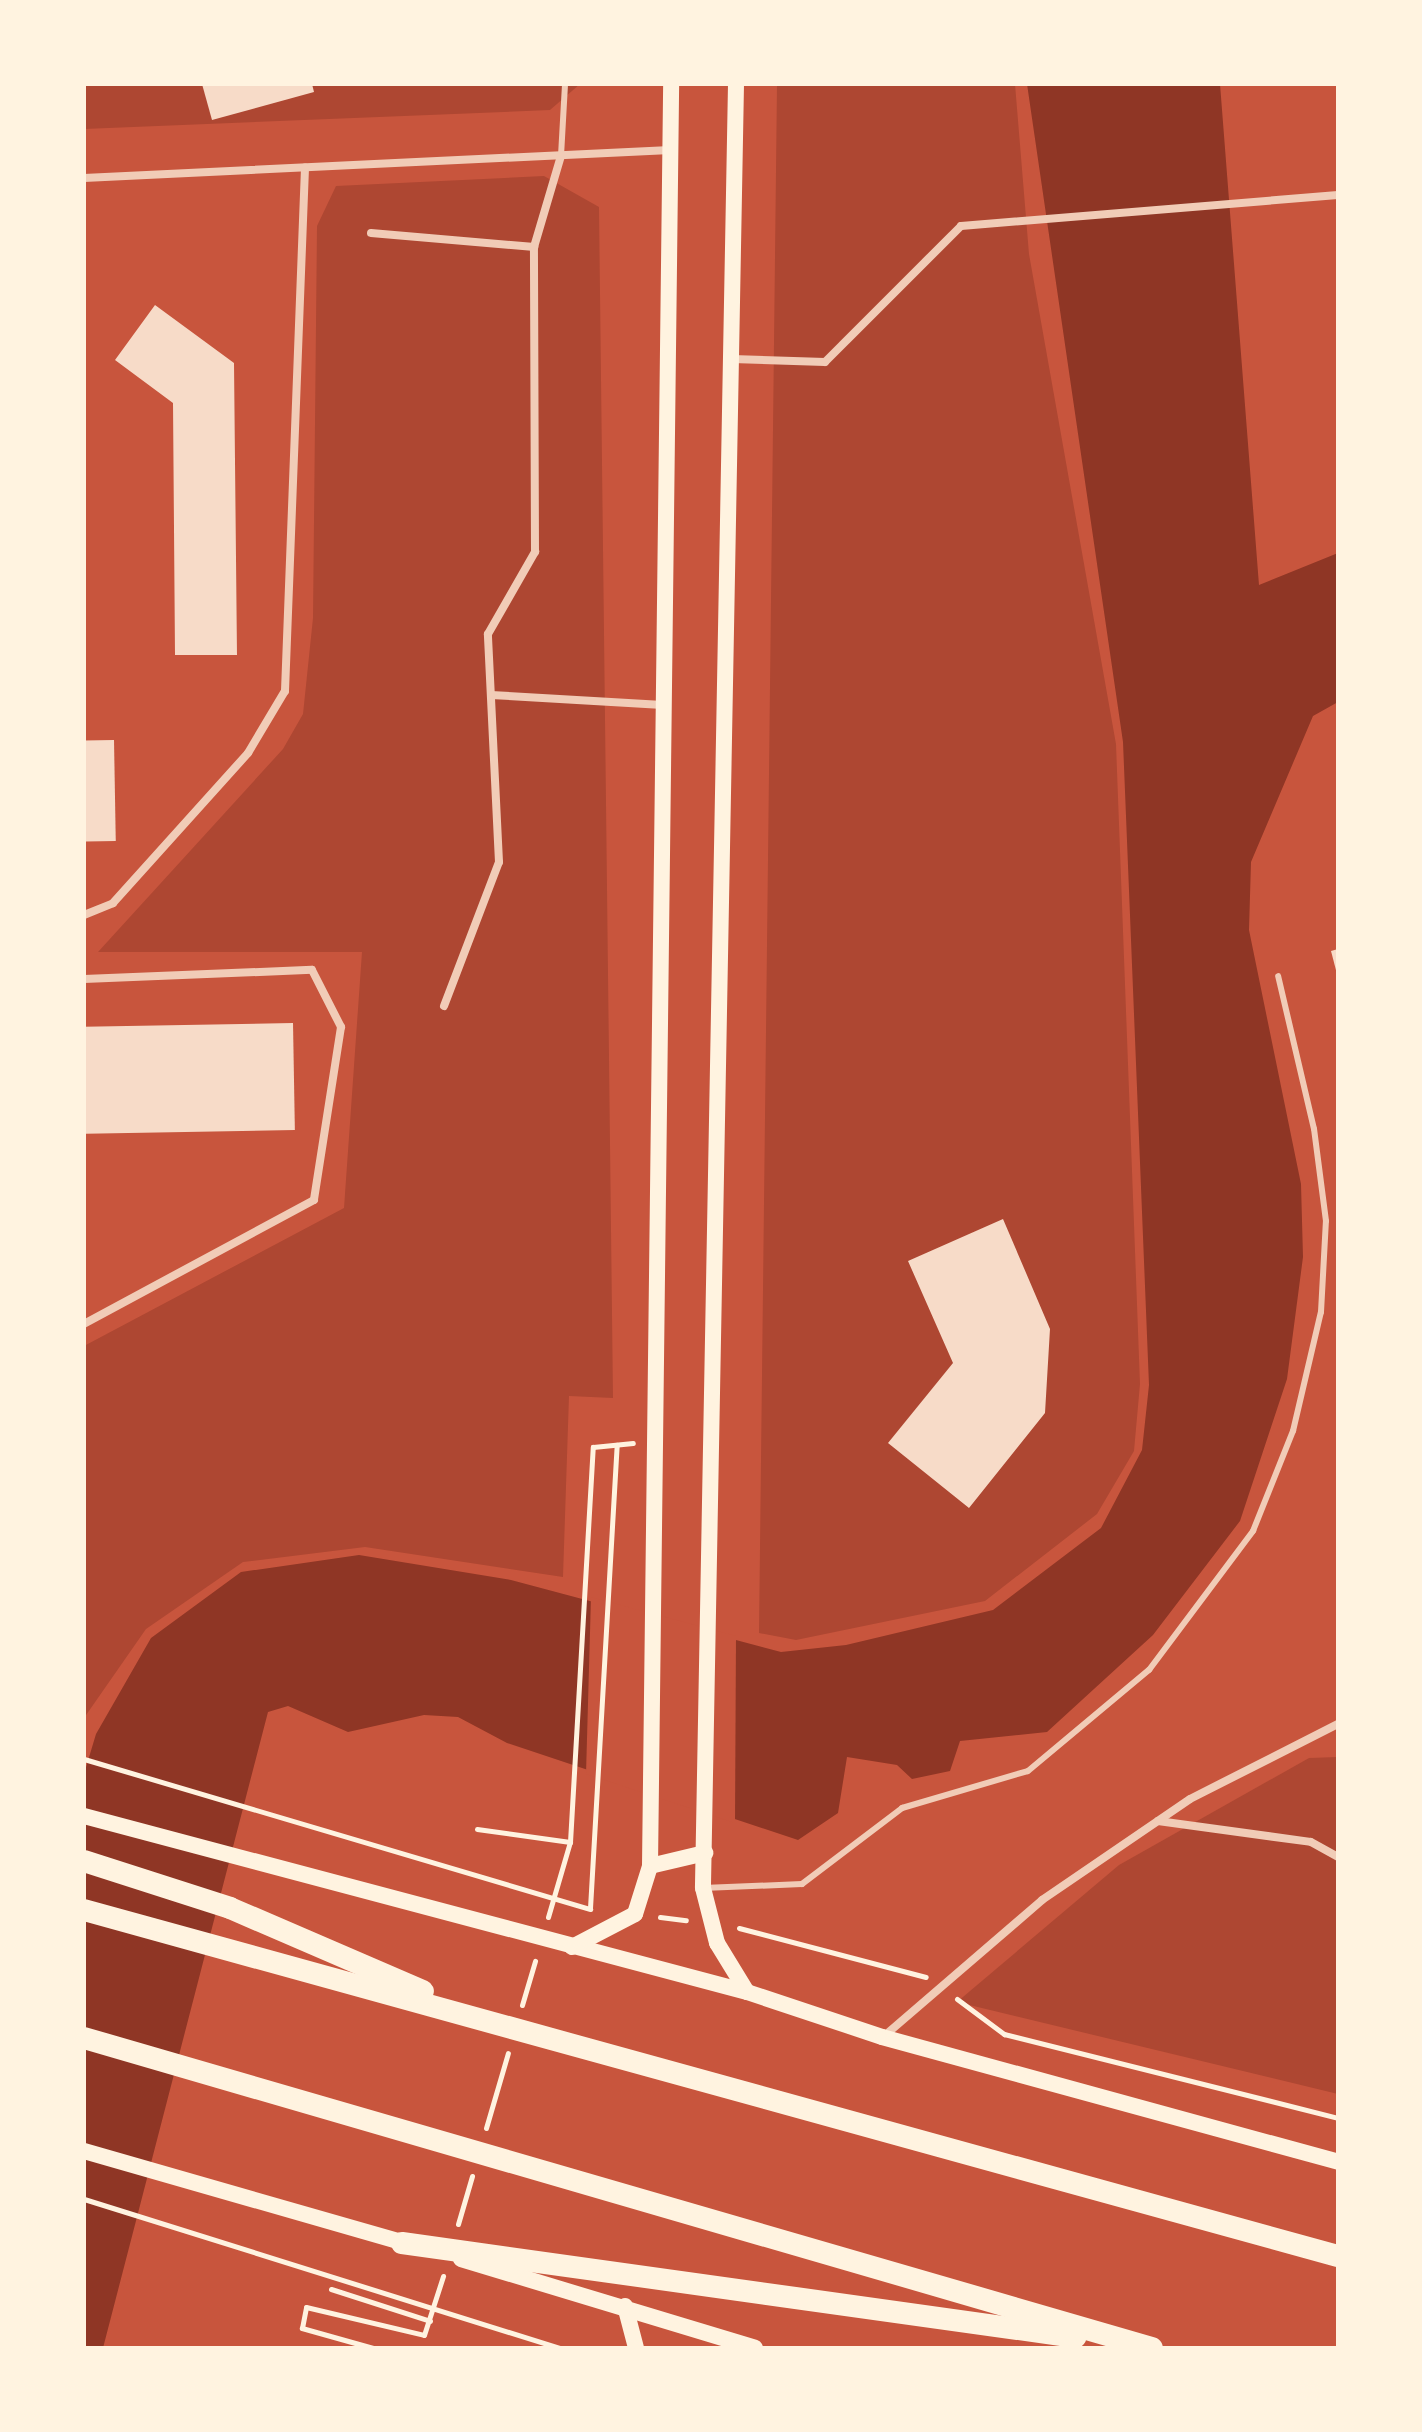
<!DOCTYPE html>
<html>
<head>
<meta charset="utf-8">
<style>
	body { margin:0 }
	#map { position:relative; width:1422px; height:2432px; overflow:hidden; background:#c8553d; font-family:"Varela Round",sans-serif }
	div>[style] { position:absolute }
	.green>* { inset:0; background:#ae4732 }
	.water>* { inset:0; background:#8f3625 }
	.pier>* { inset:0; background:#c8553d }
	.building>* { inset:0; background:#f7dbc8; transform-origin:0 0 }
	.path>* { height:5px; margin:-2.5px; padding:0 2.5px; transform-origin:2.5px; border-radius:2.5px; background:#fff3e0 }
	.service>* { height:6px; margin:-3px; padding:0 3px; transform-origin:3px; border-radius:3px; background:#f1ccb7 }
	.minor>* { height:8px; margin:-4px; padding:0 4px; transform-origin:4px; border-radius:4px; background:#f1ccb7 }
	.secondary>* { height:16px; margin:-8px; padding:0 8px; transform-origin:8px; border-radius:8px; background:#fff3e0 }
	.trunk>* { height:22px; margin:-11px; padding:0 11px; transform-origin:11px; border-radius:11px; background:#fff3e0 }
	span { translate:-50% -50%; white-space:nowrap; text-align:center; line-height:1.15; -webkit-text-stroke:7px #fff3e0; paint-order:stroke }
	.frame { position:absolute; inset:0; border:86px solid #fff3e0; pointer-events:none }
</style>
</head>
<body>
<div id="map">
	<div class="green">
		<i style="clip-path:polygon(84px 84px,580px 84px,550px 110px,84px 129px)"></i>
		<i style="clip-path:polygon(777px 84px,1015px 84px,1029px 254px,1116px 744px,1140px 1384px,1134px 1451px,1097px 1514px,985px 1601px,796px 1640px,759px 1633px)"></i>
		<i style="clip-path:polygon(544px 176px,599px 207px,613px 1398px,569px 1396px,563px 1577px,365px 1547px,243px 1562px,146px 1629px,84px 1718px,84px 1346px,344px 1208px,362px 952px,98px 952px,283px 749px,303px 714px,313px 618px,317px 226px,336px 186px)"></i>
		<i style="clip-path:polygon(1338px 1757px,1338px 2094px,957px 2002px,1119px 1865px,1309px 1758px)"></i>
	</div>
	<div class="water">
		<i style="clip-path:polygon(1027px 84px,1220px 84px,1259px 585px,1338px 553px,1338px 702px,1313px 716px,1251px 862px,1249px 930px,1301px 1184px,1303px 1257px,1287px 1379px,1240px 1521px,1153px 1635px,1047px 1732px,960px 1741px,950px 1771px,912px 1779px,897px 1765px,847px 1757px,838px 1813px,798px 1840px,507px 1743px,458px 1717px,424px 1715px,348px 1732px,288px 1706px,268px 1712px,103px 2348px,84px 2348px,84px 1774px,96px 1734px,151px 1638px,241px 1572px,359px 1555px,511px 1580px,781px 1652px,846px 1645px,993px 1610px,1101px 1528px,1142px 1450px,1149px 1385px,1123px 742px)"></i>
	</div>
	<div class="pier">
		<i style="clip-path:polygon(591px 1597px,736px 1636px,735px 1823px,586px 1774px)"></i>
	</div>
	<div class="building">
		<i style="clip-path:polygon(202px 84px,312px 84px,314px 92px,212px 120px)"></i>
		<i style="clip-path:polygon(155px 305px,234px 363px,237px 655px,175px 655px,173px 403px,115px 360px)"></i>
		<i style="left:114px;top:740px;width:101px;height:30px;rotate:89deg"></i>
		<i style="clip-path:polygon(1338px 949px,1338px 974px,1337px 974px,1331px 951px)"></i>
		<i style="left:293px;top:1023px;width:107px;height:209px;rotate:89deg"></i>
		<i style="clip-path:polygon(1003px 1219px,1050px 1329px,1045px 1413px,969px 1508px,888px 1443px,953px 1363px,908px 1261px)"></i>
	</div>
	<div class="path">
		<i style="left:84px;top:1759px;width:528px;rotate:16.51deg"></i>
		<i style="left:477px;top:1829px;width:94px;rotate:8deg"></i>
		<i style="left:590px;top:1908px;width:464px;rotate:-86.7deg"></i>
		<i style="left:548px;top:1917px;width:78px;rotate:-73.7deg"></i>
		<i style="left:570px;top:1842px;width:396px;rotate:-86.7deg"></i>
		<i style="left:593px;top:1447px;width:40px;rotate:-5.7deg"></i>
		<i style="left:660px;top:1917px;width:26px;rotate:7deg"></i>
		<i style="left:739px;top:1928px;width:193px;rotate:14.7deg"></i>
		<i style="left:957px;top:1999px;width:59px;rotate:36.7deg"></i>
		<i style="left:1004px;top:2034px;width:344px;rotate:14.1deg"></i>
		<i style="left:522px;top:2005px;width:46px;rotate:-73.5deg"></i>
		<i style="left:486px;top:2128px;width:78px;rotate:-73.7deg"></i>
		<i style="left:84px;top:2199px;width:499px;rotate:17.4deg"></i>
		<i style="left:458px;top:2224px;width:50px;rotate:-73.7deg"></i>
		<i style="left:331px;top:2289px;width:104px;rotate:17.9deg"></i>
		<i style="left:373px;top:2348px;width:74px;rotate:-164.3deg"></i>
		<i style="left:302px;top:2328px;width:21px;rotate:-79deg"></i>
		<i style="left:306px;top:2307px;width:121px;rotate:13.3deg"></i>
		<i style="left:424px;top:2335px;width:62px;rotate:-72.1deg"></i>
	</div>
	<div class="service">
		<i style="left:561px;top:156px;width:72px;rotate:-86.8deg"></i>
		<i style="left:703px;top:1888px;width:99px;rotate:-2.3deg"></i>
		<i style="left:802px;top:1884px;width:126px;rotate:-37.2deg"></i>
		<i style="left:902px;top:1808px;width:131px;rotate:-16.4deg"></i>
		<i style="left:1028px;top:1771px;width:158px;rotate:-39.9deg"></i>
		<i style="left:1149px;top:1670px;width:174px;rotate:-53.2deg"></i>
		<i style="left:1253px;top:1531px;width:108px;rotate:-68.2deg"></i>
		<i style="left:1293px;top:1431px;width:122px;rotate:-76.8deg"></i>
		<i style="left:1321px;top:1312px;width:91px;rotate:-86.9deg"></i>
		<i style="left:1326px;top:1221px;width:93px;rotate:-97.4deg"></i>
		<i style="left:1314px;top:1129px;width:157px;rotate:-103.2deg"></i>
	</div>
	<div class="minor">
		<i style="left:84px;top:178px;width:587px;rotate:-2.74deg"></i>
		<i style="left:371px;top:233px;width:164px;rotate:4.9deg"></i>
		<i style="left:732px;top:359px;width:93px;rotate:1.8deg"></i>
		<i style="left:825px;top:362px;width:192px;rotate:-45deg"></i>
		<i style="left:961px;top:226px;width:378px;rotate:-4.7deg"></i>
		<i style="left:491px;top:695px;width:172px;rotate:3.3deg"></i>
		<i style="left:84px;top:915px;width:31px;rotate:-22deg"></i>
		<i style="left:113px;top:903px;width:202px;rotate:-48deg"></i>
		<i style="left:248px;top:753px;width:72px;rotate:-59.2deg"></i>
		<i style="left:285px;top:691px;width:524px;rotate:-87.81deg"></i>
		<i style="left:84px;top:979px;width:228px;rotate:-2.3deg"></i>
		<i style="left:312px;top:970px;width:64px;rotate:63deg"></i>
		<i style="left:341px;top:1027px;width:175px;rotate:98.9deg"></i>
		<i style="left:314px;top:1200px;width:261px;rotate:151.7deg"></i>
		<i style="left:444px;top:1006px;width:154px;rotate:-69.1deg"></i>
		<i style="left:499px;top:862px;width:228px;rotate:-92.8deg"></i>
		<i style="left:488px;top:634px;width:95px;rotate:-60.2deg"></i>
		<i style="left:535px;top:552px;width:305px;rotate:-90.2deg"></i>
		<i style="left:534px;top:247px;width:95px;rotate:-73.5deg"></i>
		<i style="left:1158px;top:1821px;width:154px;rotate:7.8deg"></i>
		<i style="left:1311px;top:1842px;width:31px;rotate:29deg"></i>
		<i style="left:883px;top:2037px;width:210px;rotate:-40.7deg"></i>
		<i style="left:1042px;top:1900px;width:179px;rotate:-34.3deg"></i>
		<i style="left:1190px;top:1799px;width:166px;rotate:-26.9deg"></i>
	</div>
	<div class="secondary">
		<i style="left:736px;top:84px;width:1804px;rotate:91.05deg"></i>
		<i style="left:703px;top:1888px;width:57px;rotate:75.7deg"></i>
		<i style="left:717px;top:1943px;width:57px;rotate:58.5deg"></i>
		<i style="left:84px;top:1816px;width:686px;rotate:14.87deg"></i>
		<i style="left:747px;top:1992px;width:142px;rotate:18.4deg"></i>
		<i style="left:882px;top:2037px;width:473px;rotate:15.3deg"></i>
		<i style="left:650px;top:1866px;width:57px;rotate:-13.3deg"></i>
		<i style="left:572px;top:1947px;width:71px;rotate:-27.6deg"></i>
		<i style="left:635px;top:1914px;width:50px;rotate:-72.6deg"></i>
		<i style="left:650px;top:1866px;width:1782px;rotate:-89.32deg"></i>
		<i style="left:84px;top:2151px;width:341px;rotate:16deg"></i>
		<i style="left:461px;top:2259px;width:307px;rotate:16.8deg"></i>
		<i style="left:625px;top:2306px;width:43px;rotate:75.3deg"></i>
	</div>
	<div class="trunk">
		<i style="left:84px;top:1861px;width:153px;rotate:17.8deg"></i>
		<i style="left:230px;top:1908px;width:210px;rotate:23.3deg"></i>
		<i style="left:84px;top:1910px;width:1301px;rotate:15.43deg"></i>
		<i style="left:84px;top:2038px;width:1112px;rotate:16.19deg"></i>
		<i style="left:402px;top:2243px;width:680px;rotate:7.95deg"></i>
	</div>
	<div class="frame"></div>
</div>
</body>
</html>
